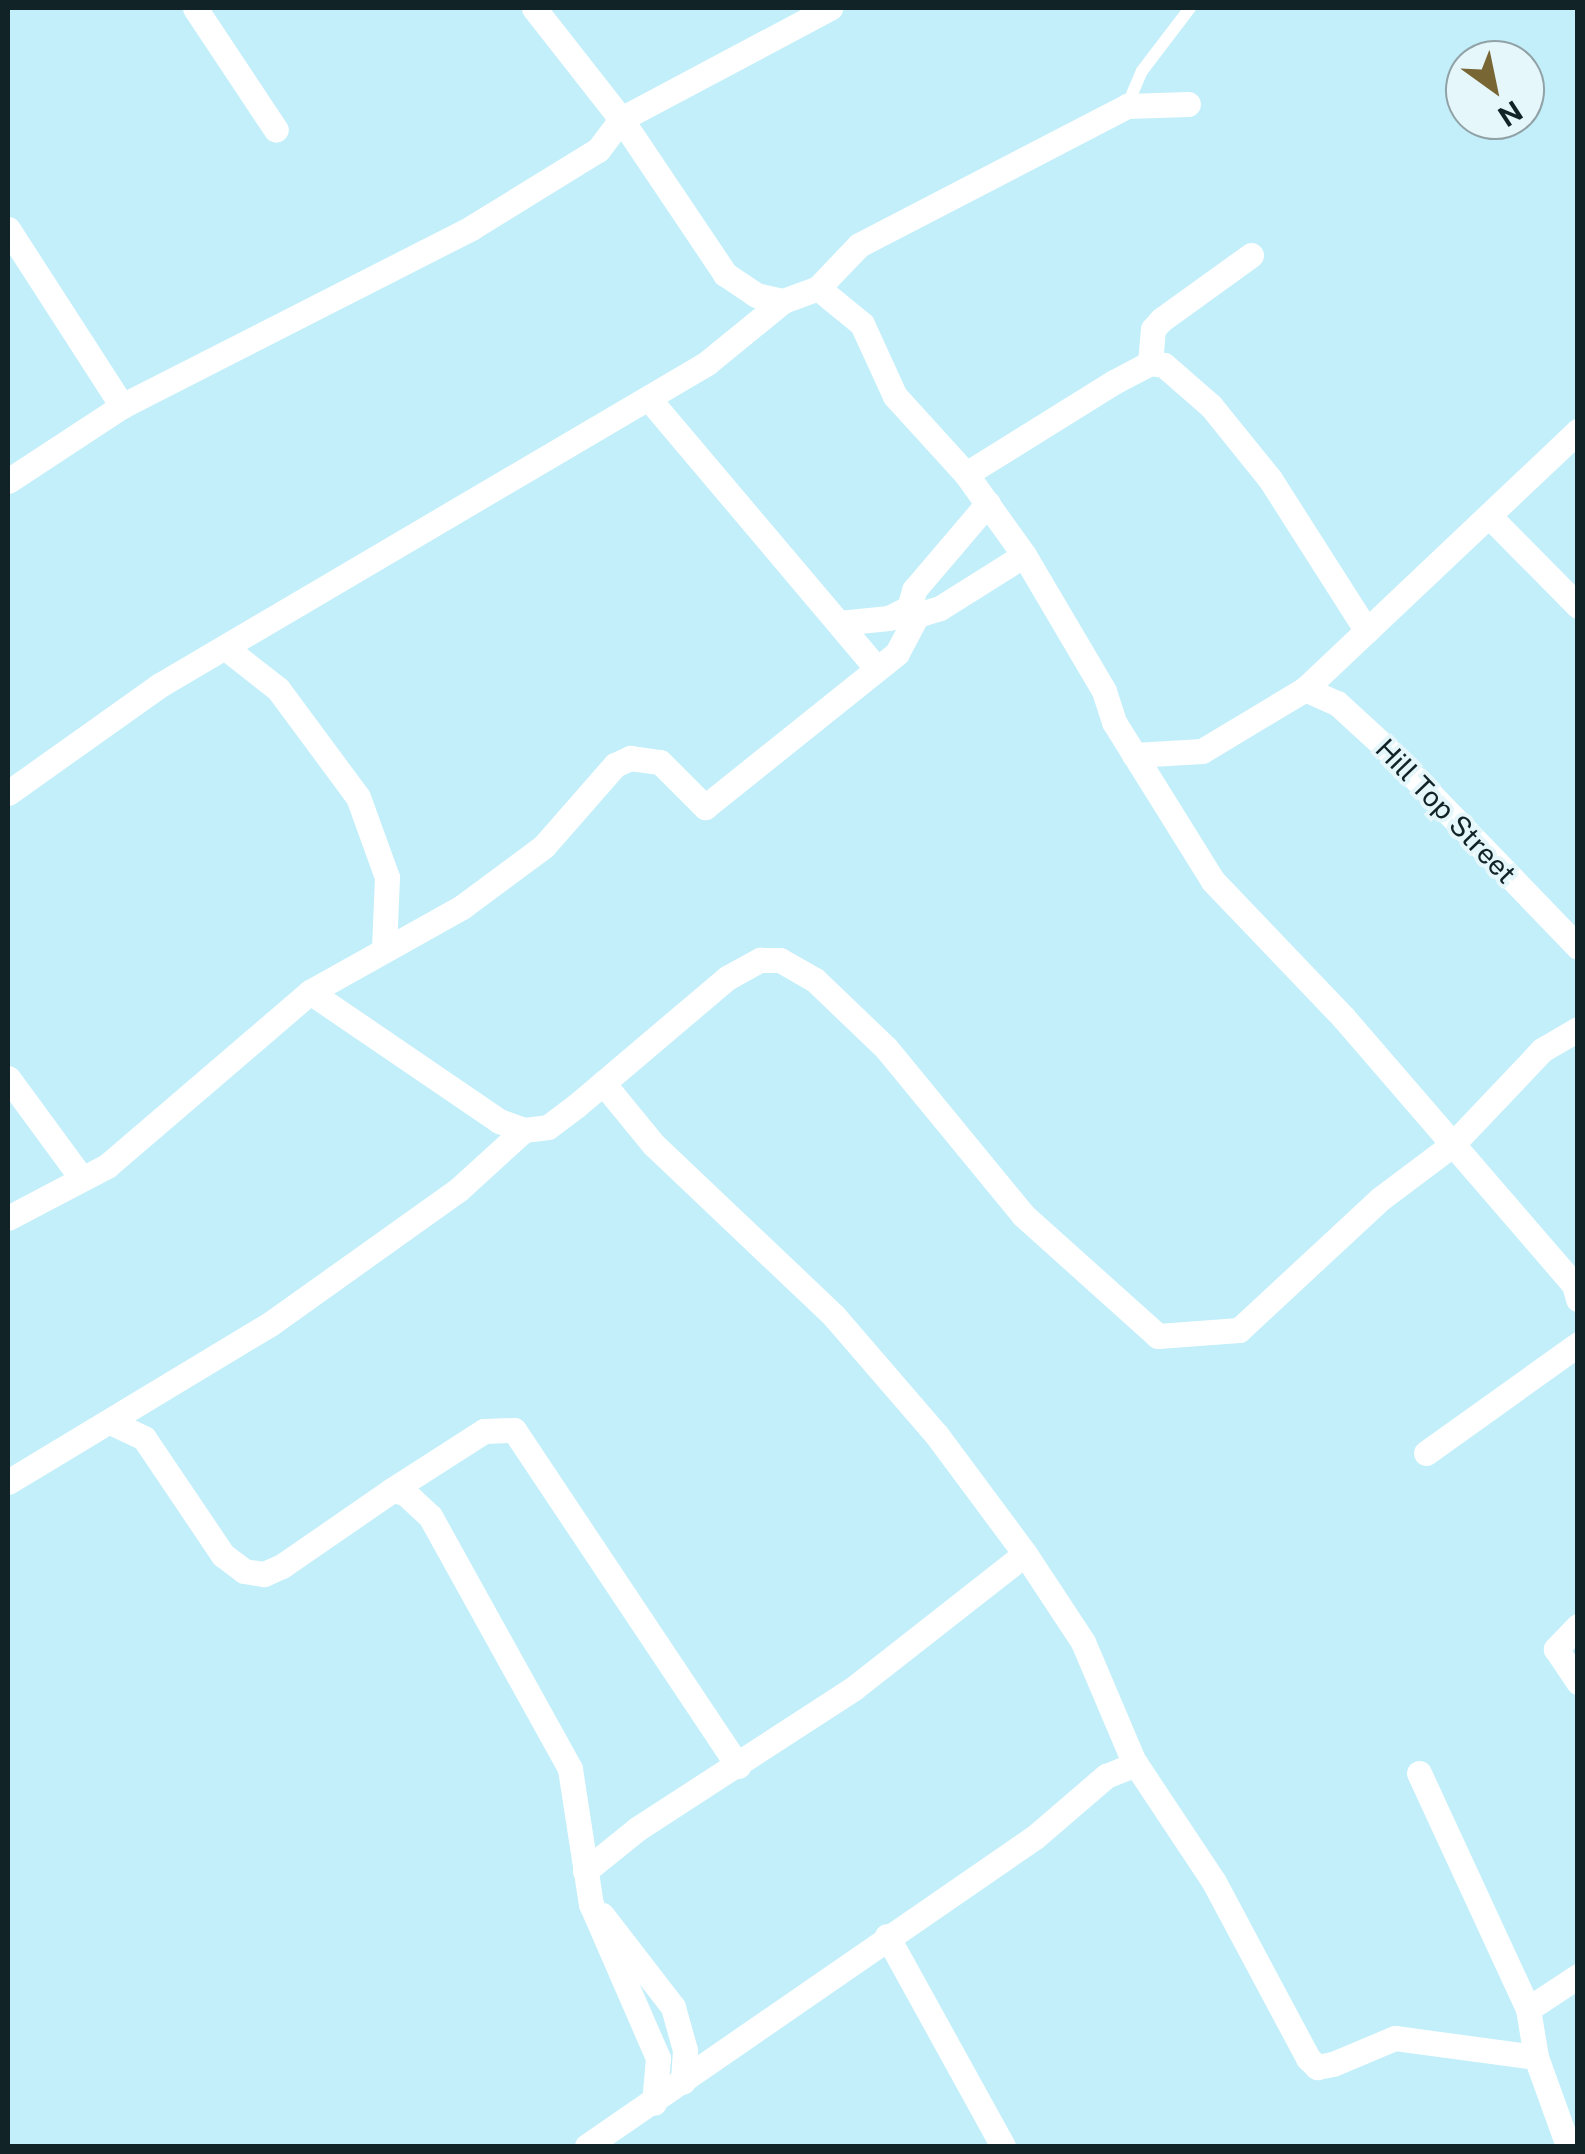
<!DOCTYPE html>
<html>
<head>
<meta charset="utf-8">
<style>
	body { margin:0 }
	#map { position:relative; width:1585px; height:2154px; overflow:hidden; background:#c2effa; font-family:"Public Sans",sans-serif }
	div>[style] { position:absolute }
	.service>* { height:12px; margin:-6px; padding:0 6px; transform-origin:6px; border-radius:6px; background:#fff }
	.minor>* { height:25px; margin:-12.5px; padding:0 12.5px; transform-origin:12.5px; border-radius:12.5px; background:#fff }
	span { translate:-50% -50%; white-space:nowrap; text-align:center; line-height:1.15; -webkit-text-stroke:8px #e5f7fb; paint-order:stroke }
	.street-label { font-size:28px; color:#122327 }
	.frame { position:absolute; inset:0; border:10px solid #122327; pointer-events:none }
	.north { position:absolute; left:1445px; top:40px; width:100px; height:100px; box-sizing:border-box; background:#e5f7fb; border:2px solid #91a2a6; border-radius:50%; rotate:147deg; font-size:28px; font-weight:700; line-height:40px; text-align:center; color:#122327 }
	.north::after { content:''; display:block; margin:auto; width:35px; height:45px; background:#786735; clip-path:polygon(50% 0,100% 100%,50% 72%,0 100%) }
</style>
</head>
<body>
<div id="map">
	<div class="service">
		<i style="left:1127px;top:106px;width:38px;rotate:-67deg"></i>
		<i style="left:1142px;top:71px;width:79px;rotate:-52.7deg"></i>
	</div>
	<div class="minor">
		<i style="left:195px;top:8px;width:146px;rotate:56.4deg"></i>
		<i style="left:534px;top:8px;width:141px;rotate:51.9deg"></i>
		<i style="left:621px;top:119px;width:187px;rotate:56.1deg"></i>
		<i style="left:725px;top:274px;width:37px;rotate:34deg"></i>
		<i style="left:756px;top:295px;width:28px;rotate:13deg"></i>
		<i style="left:783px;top:301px;width:37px;rotate:-20deg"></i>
		<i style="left:818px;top:288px;width:57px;rotate:39.3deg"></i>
		<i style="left:862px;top:324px;width:79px;rotate:65.4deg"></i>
		<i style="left:895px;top:396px;width:105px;rotate:47.7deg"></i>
		<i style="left:966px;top:474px;width:100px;rotate:54.4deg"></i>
		<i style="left:1024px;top:555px;width:158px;rotate:59.5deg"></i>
		<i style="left:1104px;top:691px;width:33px;rotate:72deg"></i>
		<i style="left:1114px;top:722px;width:187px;rotate:58.1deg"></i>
		<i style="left:1213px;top:881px;width:188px;rotate:46.3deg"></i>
		<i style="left:1343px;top:1017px;width:354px;rotate:49.2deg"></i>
		<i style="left:1574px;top:1285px;width:15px;rotate:74deg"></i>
		<i style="left:8px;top:229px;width:211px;rotate:57.2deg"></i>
		<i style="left:818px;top:288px;width:59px;rotate:-46.4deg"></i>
		<i style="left:859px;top:245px;width:302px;rotate:-27.4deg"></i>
		<i style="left:1127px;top:106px;width:61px;rotate:-1.9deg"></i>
		<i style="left:1150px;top:363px;width:34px;rotate:-85deg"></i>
		<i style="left:1153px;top:329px;width:12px;rotate:-48deg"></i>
		<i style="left:1161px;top:320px;width:111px;rotate:-35.8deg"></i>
		<i style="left:649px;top:399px;width:353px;rotate:49.8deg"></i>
		<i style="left:966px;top:474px;width:174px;rotate:-31.9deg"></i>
		<i style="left:1114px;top:382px;width:41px;rotate:-27.8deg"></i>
		<i style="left:1150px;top:363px;width:14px;rotate:8deg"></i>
		<i style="left:1164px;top:365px;width:62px;rotate:41.1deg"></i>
		<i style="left:1211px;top:406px;width:94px;rotate:51.1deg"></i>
		<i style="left:1270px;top:479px;width:180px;rotate:57.5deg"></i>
		<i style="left:8px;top:481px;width:136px;rotate:-33.3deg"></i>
		<i style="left:122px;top:406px;width:392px;rotate:-27deg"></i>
		<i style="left:471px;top:228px;width:149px;rotate:-31.6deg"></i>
		<i style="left:598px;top:150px;width:39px;rotate:-53deg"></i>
		<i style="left:621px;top:119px;width:237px;rotate:-28deg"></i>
		<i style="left:1490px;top:517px;width:125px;rotate:45.3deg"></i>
		<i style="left:917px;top:615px;width:11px;rotate:-139deg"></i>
		<i style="left:909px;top:608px;width:19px;rotate:-74deg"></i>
		<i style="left:914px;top:590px;width:114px;rotate:-49.6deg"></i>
		<i style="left:839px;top:623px;width:50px;rotate:-5.7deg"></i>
		<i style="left:889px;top:618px;width:22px;rotate:-27deg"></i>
		<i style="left:227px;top:649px;width:65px;rotate:38.1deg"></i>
		<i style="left:278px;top:689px;width:134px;rotate:53.5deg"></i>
		<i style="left:358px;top:797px;width:85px;rotate:70.1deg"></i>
		<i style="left:387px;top:877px;width:71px;rotate:92.4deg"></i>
		<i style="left:1305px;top:689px;width:35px;rotate:24deg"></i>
		<i style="left:1337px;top:703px;width:64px;rotate:42.5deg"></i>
		<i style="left:1384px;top:746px;width:279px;rotate:46deg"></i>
		<i style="left:1134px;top:755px;width:68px;rotate:-3.4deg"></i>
		<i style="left:1202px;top:751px;width:120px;rotate:-31deg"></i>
		<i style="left:1305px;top:689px;width:376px;rotate:-43.4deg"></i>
		<i style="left:8px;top:793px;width:186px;rotate:-35.4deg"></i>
		<i style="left:160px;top:685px;width:635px;rotate:-30.48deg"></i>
		<i style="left:707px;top:363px;width:98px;rotate:-39.2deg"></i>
		<i style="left:310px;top:992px;width:229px;rotate:34.3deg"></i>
		<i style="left:499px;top:1121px;width:27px;rotate:20deg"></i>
		<i style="left:524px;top:1130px;width:24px;rotate:-7deg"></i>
		<i style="left:548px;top:1127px;width:35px;rotate:-37deg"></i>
		<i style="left:576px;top:1106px;width:198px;rotate:-40.3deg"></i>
		<i style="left:727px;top:978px;width:38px;rotate:-29deg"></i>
		<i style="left:760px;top:960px;width:20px"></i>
		<i style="left:780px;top:960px;width:40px;rotate:29.7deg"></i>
		<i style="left:815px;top:980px;width:98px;rotate:43.8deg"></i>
		<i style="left:886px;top:1048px;width:216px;rotate:50.6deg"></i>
		<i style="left:1023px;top:1215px;width:181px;rotate:41.9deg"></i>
		<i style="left:1158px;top:1336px;width:81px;rotate:-4.2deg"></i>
		<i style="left:1239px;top:1330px;width:192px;rotate:-42.9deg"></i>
		<i style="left:1380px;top:1199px;width:90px;rotate:-36.9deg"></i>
		<i style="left:1452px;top:1145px;width:131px;rotate:-46.5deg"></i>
		<i style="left:1542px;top:1050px;width:42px;rotate:-30.3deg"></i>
		<i style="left:8px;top:1078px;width:122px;rotate:53.7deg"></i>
		<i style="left:603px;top:1083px;width:80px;rotate:50.6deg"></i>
		<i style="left:654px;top:1145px;width:248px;rotate:43.5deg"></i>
		<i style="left:834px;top:1316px;width:156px;rotate:49.2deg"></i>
		<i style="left:936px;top:1434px;width:149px;rotate:53.4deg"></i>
		<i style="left:1025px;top:1554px;width:105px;rotate:56.6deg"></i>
		<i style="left:1083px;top:1642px;width:128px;rotate:67deg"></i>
		<i style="left:1133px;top:1760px;width:146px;rotate:56.4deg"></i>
		<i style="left:1214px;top:1882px;width:200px;rotate:61.9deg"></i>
		<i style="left:1308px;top:2058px;width:13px;rotate:45deg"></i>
		<i style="left:1317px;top:2067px;width:16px;rotate:-11deg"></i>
		<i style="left:1333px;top:2064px;width:67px;rotate:-22.8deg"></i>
		<i style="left:1395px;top:2038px;width:142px;rotate:7.7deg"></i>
		<i style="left:1536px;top:2057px;width:95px;rotate:70.2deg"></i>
		<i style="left:8px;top:1218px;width:112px;rotate:-27.7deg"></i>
		<i style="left:107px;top:1166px;width:267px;rotate:-40.6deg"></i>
		<i style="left:310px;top:992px;width:174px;rotate:-29.2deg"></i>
		<i style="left:462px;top:907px;width:102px;rotate:-36.6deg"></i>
		<i style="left:544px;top:846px;width:108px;rotate:-48.8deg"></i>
		<i style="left:615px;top:765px;width:17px;rotate:-25deg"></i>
		<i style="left:630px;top:758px;width:30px;rotate:8deg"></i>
		<i style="left:660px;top:762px;width:64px;rotate:45deg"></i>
		<i style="left:705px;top:807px;width:246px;rotate:-38.7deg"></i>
		<i style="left:897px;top:653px;width:43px;rotate:-62.2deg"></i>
		<i style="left:917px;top:615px;width:24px;rotate:-17deg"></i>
		<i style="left:940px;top:608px;width:99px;rotate:-32.2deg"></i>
		<i style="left:112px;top:1423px;width:35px;rotate:25deg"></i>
		<i style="left:144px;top:1438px;width:141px;rotate:56deg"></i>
		<i style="left:223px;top:1555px;width:26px;rotate:37deg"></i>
		<i style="left:244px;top:1571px;width:20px;rotate:9deg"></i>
		<i style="left:264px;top:1574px;width:20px;rotate:-24deg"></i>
		<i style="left:282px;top:1566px;width:134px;rotate:-34.6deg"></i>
		<i style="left:392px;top:1490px;width:13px;rotate:13deg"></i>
		<i style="left:405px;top:1493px;width:34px;rotate:43deg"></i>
		<i style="left:430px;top:1516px;width:289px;rotate:61deg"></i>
		<i style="left:570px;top:1769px;width:137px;rotate:81.2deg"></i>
		<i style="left:591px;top:1904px;width:168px;rotate:66.5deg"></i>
		<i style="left:658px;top:2058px;width:45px;rotate:95.1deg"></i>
		<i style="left:1426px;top:1453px;width:187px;rotate:-35.6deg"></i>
		<i style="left:8px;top:1482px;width:306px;rotate:-31.1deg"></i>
		<i style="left:270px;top:1324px;width:231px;rotate:-35.5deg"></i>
		<i style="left:458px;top:1190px;width:89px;rotate:-42.3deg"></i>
		<i style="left:392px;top:1490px;width:109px;rotate:-32.7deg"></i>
		<i style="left:484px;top:1431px;width:30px;rotate:-2deg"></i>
		<i style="left:514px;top:1430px;width:404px;rotate:56.3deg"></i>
		<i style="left:1578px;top:1626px;width:32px;rotate:134deg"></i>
		<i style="left:1556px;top:1649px;width:40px;rotate:56deg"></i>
		<i style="left:1419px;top:1773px;width:260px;rotate:65.2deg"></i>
		<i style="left:1528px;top:2009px;width:49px;rotate:80.5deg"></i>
		<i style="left:585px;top:1871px;width:67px;rotate:-38.9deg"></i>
		<i style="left:637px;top:1829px;width:259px;rotate:-33deg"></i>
		<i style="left:854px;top:1688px;width:217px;rotate:-38.1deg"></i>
		<i style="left:602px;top:1915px;width:116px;rotate:52.3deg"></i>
		<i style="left:673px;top:2007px;width:45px;rotate:74.4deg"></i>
		<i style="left:685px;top:2050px;width:32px;rotate:94deg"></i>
		<i style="left:887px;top:1936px;width:240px;rotate:61.1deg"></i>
		<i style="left:1528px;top:2009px;width:60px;rotate:-33.4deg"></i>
		<i style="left:587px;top:2146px;width:544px;rotate:-34.6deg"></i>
		<i style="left:1035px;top:1837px;width:94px;rotate:-40.7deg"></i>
		<i style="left:1106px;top:1776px;width:32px;rotate:-22deg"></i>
	</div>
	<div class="street-label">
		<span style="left:1446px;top:811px;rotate:46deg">Hill Top Street</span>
	</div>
	<div class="frame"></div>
	<div class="north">N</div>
</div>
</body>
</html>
